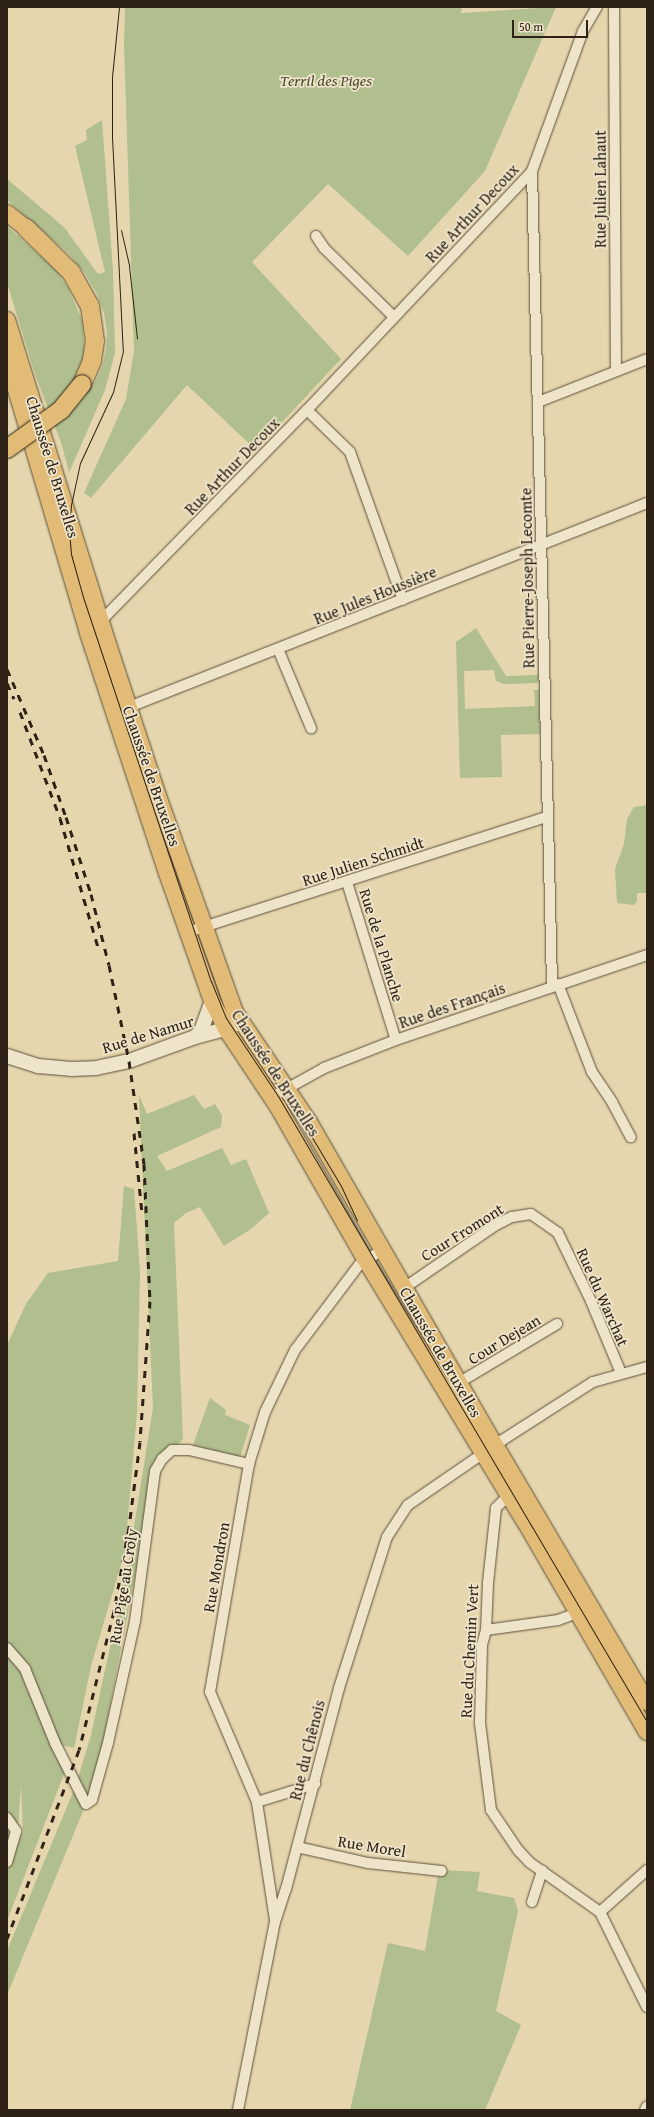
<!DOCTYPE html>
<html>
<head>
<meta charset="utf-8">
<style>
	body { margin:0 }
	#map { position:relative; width:654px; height:2117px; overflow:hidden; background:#e5d6ad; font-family:"Gentium Book Plus",serif }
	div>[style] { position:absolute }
	.green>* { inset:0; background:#b1be8d }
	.roads { filter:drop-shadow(0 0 1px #5b4f3b) drop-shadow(0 0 1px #5b4f3b) }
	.minor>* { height:10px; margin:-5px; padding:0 5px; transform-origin:5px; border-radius:5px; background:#eee4ca }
	.secondary>* { height:14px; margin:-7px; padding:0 7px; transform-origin:7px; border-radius:7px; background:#eee4ca }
	.primary>* { height:16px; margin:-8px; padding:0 8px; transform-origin:8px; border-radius:8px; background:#e2bb76 }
	.motorway>* { height:18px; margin:-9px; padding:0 9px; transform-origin:9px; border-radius:9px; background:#e2bb76 }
	.tram>* { height:1px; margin:-0.5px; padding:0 0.5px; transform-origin:0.5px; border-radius:0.5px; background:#2d2215 }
	.rail>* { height:3px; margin-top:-1.5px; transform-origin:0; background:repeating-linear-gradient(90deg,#2d2215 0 7px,transparent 0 14px) }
	.bridges { filter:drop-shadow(0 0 1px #2d2215) drop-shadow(0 0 1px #2d2215) }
	.motorway-bridge>* { height:18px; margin:-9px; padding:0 9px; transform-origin:9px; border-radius:9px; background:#e2bb76 }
	span { translate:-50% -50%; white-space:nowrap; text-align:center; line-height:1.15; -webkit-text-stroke:3.5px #eee4ca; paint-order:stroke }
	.park-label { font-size:16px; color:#4e4933; font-style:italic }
	.street-label { font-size:16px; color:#2d2215 }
	.frame { position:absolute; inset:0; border:8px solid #2d2215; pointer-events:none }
	.scale { position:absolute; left:512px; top:20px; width:76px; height:18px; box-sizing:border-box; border:2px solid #2d2215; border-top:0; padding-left:5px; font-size:12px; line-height:14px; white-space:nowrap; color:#2d2215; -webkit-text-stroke:3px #eee4ca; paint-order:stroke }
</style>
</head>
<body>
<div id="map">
	<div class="green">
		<i style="clip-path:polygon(125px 7px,462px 7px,461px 13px,556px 7px,485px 171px,408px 256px,328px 184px,252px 262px,341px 359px,256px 450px,187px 385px,91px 498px,84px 493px,126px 399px,134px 351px,124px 44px)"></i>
		<i style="clip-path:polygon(102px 120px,113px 271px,115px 353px,105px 390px,69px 473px,62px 445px,36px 377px,7px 283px,7px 226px,58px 272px,68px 288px,82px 320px,84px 342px,84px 356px,75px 378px,92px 389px,102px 367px,106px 349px,107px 332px,104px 313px,97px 294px,84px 272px,69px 254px,7px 200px,7px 179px,64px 227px,98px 274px,105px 272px,75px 146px,87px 140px,86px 130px)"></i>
		<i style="clip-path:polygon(476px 628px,506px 676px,538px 675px,538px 683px,504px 684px,496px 681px,494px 670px,464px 671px,465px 709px,535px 706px,534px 690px,539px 690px,540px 734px,501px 735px,502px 777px,460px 778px,456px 642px)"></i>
		<i style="clip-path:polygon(647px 805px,647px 893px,637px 893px,637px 901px,634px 905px,617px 903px,615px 869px,624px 844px,627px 819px,634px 807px)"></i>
		<i style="clip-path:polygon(139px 1095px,147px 1114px,194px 1095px,204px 1109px,215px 1104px,222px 1115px,221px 1127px,157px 1156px,167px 1171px,222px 1148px,231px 1165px,246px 1159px,269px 1213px,251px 1229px,224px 1246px,200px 1207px,186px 1213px,174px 1223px,183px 1439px,155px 1471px,92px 1800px,86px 1804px,7px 1995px,7px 1951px,76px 1785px,91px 1735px,128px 1564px,153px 1408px)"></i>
		<i style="clip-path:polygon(124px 1186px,134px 1189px,140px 1271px,137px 1413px,125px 1551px,91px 1666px,74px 1748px,61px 1745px,46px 1715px,51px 1743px,69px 1761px,7px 1921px,7px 1869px,23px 1832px,21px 1785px,18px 1831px,7px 1859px,7px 1345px,26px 1304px,48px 1273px,118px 1261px)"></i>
		<i style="clip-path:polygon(210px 1398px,226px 1410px,225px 1415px,250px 1425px,240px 1458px,193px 1445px)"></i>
		<i style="clip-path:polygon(439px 1870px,480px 1872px,477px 1891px,514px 1898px,518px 1911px,496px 2011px,521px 2025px,485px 2110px,350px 2110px,388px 1943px,425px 1951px)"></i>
	</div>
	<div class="roads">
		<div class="minor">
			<i style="left:614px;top:7px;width:364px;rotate:89.7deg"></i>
			<i style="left:532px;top:171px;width:814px;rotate:88.59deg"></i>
			<i style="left:316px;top:236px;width:14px;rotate:56deg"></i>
			<i style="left:324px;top:248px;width:98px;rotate:44.6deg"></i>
			<i style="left:538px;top:402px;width:117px;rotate:-21.5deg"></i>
			<i style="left:307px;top:410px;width:60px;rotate:44.3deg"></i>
			<i style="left:350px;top:452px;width:157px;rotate:70.3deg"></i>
			<i style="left:98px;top:624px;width:299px;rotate:-45.7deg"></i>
			<i style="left:307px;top:410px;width:328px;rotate:-46.7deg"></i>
			<i style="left:532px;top:171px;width:149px;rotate:-70deg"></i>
			<i style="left:583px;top:31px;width:28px;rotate:-60deg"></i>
			<i style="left:278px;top:649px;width:86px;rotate:67.3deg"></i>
			<i style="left:124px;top:709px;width:562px;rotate:-21.5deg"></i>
			<i style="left:347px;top:882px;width:165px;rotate:72.8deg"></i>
			<i style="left:188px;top:932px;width:377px;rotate:-17.8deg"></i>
			<i style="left:558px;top:984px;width:94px;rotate:68.9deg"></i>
			<i style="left:592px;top:1072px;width:36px;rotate:56deg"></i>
			<i style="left:612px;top:1102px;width:40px;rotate:62deg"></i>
			<i style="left:272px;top:1097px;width:60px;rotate:-29.1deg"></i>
			<i style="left:324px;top:1068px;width:77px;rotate:-21.3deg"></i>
			<i style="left:396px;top:1040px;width:265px;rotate:-18.7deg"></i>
			<i style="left:404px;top:1288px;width:112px;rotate:-34.4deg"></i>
			<i style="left:496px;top:1225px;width:18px;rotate:-27deg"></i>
			<i style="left:512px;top:1217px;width:19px;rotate:-9deg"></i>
			<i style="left:531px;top:1214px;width:33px;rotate:35deg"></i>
			<i style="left:558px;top:1233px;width:76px;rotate:64.1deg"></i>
			<i style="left:591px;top:1301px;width:78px;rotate:67.4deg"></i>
			<i style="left:455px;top:1385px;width:119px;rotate:-30.9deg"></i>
			<i style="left:512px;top:1492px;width:23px;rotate:135deg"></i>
			<i style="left:496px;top:1508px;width:75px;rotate:96.1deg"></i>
			<i style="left:488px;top:1583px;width:47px;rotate:92.4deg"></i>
			<i style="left:486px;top:1630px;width:16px;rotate:105deg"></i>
			<i style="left:482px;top:1645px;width:78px;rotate:91.5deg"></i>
			<i style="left:480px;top:1723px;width:88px;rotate:82.8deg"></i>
			<i style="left:491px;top:1810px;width:48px;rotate:56deg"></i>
			<i style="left:518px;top:1850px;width:16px;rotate:47deg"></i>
			<i style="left:529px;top:1862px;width:87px;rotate:35.2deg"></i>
			<i style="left:600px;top:1912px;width:106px;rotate:63.7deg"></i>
			<i style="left:486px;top:1630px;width:73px;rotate:-7.9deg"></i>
			<i style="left:558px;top:1620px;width:20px;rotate:-20deg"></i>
			<i style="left:7px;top:1648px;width:28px;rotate:49deg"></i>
			<i style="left:25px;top:1669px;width:80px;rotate:67.9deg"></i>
			<i style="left:55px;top:1743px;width:68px;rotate:63.1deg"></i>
			<i style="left:86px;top:1804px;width:7px;rotate:-34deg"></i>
			<i style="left:92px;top:1800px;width:59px;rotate:-74.3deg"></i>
			<i style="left:108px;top:1743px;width:125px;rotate:-77.5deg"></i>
			<i style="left:135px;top:1621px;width:151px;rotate:-82.4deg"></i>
			<i style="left:155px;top:1471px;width:14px;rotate:-60deg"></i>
			<i style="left:162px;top:1459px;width:13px;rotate:-42deg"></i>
			<i style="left:172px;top:1450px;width:17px"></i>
			<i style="left:189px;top:1450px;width:62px;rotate:13.1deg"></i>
			<i style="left:257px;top:1802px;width:61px;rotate:-17.2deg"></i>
			<i style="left:7px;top:1818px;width:16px;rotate:55deg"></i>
			<i style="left:16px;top:1831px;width:32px;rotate:106deg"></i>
			<i style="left:297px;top:1847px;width:73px;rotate:12.7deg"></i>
			<i style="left:368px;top:1863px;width:74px;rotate:6.2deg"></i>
			<i style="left:532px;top:1902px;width:33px;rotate:-72deg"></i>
			<i style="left:600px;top:1912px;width:63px;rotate:-41.8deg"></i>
			<i style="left:275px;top:1920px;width:119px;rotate:-98.7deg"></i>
			<i style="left:257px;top:1802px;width:120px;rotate:-113.1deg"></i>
			<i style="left:210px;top:1692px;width:231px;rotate:-80.3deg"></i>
			<i style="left:249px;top:1464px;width:54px;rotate:-72.9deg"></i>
			<i style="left:265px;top:1412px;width:69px;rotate:-64.2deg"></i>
			<i style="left:295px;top:1350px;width:106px;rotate:-53deg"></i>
			<i style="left:359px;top:1265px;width:27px;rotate:-33deg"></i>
			<i style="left:238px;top:2110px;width:192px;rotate:-78.9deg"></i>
			<i style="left:275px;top:1922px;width:35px;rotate:-72deg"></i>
			<i style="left:286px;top:1889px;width:208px;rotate:-75.2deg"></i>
			<i style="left:339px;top:1688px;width:158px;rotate:-72.4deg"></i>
			<i style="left:387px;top:1537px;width:38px;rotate:-57deg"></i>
			<i style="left:408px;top:1505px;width:113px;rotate:-34.5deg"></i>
			<i style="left:501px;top:1441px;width:109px;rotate:-32.7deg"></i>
			<i style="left:593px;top:1382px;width:56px;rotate:-15.5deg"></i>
			<i style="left:645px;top:2110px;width:4px;rotate:-63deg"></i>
		</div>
		<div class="secondary">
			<i style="left:195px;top:1037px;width:8px;rotate:-45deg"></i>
			<i style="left:201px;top:1031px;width:32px;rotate:-70deg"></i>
			<i style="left:7px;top:1056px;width:33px;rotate:18deg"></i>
			<i style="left:38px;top:1066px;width:33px;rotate:5deg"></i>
			<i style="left:71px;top:1069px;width:25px;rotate:-2deg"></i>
			<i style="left:96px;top:1068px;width:34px;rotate:-12deg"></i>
			<i style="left:129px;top:1061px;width:70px;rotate:-20deg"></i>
			<i style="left:195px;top:1037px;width:35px;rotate:-15deg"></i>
			<i style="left:229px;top:1028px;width:14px;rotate:-30deg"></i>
		</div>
		<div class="primary">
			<i style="left:7px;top:213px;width:24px;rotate:38deg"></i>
			<i style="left:7px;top:320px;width:343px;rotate:72.7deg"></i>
			<i style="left:109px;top:647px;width:157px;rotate:71.8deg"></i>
			<i style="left:158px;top:796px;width:229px;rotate:70.4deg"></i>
			<i style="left:235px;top:1012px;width:133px;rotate:56.1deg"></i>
			<i style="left:309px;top:1122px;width:373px;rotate:60.1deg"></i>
			<i style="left:495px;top:1445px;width:299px;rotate:59.4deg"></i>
			<i style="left:7px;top:359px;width:286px;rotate:73.5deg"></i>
			<i style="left:88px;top:633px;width:253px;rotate:71.8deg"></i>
			<i style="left:167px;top:873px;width:136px;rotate:70.6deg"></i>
			<i style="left:212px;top:1001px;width:31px;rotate:63deg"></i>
			<i style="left:226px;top:1029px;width:94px;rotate:56.3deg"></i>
			<i style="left:278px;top:1107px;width:175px;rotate:60.2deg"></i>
			<i style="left:365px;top:1259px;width:306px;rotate:58.7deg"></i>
			<i style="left:524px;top:1520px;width:245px;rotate:59.9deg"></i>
		</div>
		<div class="motorway">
			<i style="left:26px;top:228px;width:63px;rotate:44.4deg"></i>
			<i style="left:71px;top:272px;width:39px;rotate:61deg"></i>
			<i style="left:90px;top:306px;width:35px;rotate:82deg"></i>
			<i style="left:95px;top:341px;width:20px;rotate:99deg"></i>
			<i style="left:92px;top:361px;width:25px;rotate:113deg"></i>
		</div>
	</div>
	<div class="tram">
		<i style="left:119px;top:7px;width:70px;rotate:95.7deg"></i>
		<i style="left:112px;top:77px;width:60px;rotate:90deg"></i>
		<i style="left:112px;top:137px;width:214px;rotate:87.1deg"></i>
		<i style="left:123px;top:351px;width:42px;rotate:103.7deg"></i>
		<i style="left:113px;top:392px;width:78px;rotate:114.9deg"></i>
		<i style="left:80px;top:463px;width:43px;rotate:102.1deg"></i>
		<i style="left:71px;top:505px;width:26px;rotate:94deg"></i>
		<i style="left:69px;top:531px;width:23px;rotate:85deg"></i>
		<i style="left:71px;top:554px;width:45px;rotate:74.4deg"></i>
		<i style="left:83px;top:597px;width:405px;rotate:71.6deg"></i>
		<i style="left:211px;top:981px;width:40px;rotate:68deg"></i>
		<i style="left:226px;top:1018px;width:94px;rotate:56.3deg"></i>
		<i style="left:278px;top:1096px;width:727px;rotate:59.48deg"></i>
		<i style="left:121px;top:230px;width:37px;rotate:77deg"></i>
		<i style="left:129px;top:266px;width:73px;rotate:83.7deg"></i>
		<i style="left:271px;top:1076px;width:58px;rotate:55.5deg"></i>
		<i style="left:304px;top:1124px;width:72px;rotate:59.2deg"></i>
		<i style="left:341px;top:1186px;width:38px;rotate:65deg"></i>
	</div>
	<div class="rail">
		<i style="left:7px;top:669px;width:94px;rotate:66.7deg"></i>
		<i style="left:44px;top:755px;width:66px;rotate:70.5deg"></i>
		<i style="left:66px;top:817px;width:81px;rotate:72deg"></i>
		<i style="left:91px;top:894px;width:73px;rotate:75.8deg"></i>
		<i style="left:109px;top:965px;width:98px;rotate:78.2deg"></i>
		<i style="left:129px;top:1061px;width:104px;rotate:81.7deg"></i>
		<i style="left:144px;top:1164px;width:137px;rotate:87.5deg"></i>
		<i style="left:150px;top:1301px;width:141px;rotate:94.1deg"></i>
		<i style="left:140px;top:1442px;width:86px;rotate:97.4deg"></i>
		<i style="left:129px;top:1527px;width:85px;rotate:100.1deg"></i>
		<i style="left:114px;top:1611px;width:143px;rotate:104.1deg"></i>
		<i style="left:79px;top:1750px;width:202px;rotate:110.9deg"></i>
		<i style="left:7px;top:683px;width:17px;rotate:66deg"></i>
		<i style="left:20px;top:712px;width:113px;rotate:69.3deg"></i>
		<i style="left:60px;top:818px;width:134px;rotate:73.6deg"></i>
		<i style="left:134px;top:1133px;width:80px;rotate:84.3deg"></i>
	</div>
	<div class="bridges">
		<div class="motorway-bridge">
			<i style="left:7px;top:449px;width:67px;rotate:-35.8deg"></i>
			<i style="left:61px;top:410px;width:33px;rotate:-51deg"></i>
		</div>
	</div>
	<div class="park-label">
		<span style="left:326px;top:80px">Terril des Piges</span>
	</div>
	<div class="street-label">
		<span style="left:600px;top:189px;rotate:-90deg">Rue Julien Lahaut</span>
		<span style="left:472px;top:213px;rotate:-47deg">Rue Arthur Decoux</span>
		<span style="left:232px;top:466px;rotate:-46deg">Rue Arthur Decoux</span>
		<span style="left:53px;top:467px;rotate:73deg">Chaussée de Bruxelles</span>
		<span style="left:527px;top:578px;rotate:-91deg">Rue Pierre-Joseph Lecomte</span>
		<span style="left:375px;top:595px;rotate:-22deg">Rue Jules Houssière</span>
		<span style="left:152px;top:776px;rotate:71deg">Chaussée de Bruxelles</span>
		<span style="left:363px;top:861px;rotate:-18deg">Rue Julien Schmidt</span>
		<span style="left:382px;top:945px;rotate:73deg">Rue de la Planche</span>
		<span style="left:452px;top:1005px;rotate:-19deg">Rue des Français</span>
		<span style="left:148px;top:1034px;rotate:-17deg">Rue de Namur</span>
		<span style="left:276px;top:1073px;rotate:57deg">Chaussée de Bruxelles</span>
		<span style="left:462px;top:1232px;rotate:-32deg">Cour Fromont</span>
		<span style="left:603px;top:1297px;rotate:66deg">Rue du Warchat</span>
		<span style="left:504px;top:1339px;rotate:-31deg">Cour Dejean</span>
		<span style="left:441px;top:1352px;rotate:60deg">Chaussée de Bruxelles</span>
		<span style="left:216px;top:1567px;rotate:-80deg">Rue Mondron</span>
		<span style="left:123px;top:1586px;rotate:-81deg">Rue Pige au Croly</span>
		<span style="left:469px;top:1651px;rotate:-87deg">Rue du Chemin Vert</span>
		<span style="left:307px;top:1750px;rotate:-76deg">Rue du Chênois</span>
		<span style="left:372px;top:1846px;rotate:9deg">Rue Morel</span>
	</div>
	<div class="frame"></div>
	<div class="scale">50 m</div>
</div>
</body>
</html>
